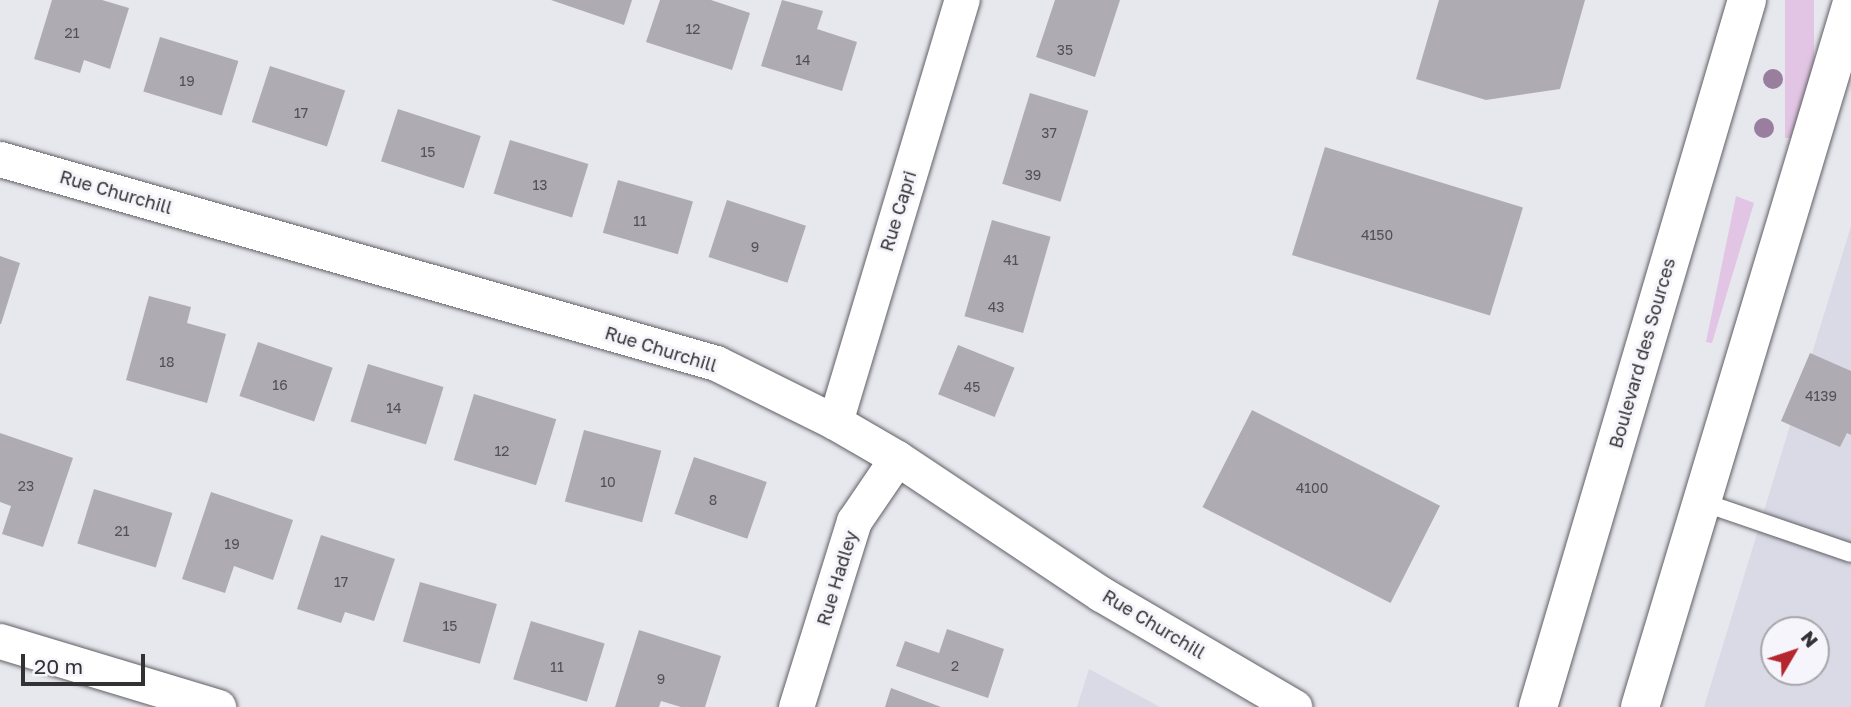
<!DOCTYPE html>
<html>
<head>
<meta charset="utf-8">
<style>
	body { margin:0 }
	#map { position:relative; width:1851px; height:707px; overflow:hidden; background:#e7e7ee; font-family:"Golos Text",sans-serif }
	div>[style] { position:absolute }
	.built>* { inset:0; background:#dadae7 }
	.green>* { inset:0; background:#e2c5e4; transform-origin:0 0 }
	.building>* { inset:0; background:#aeacb2; transform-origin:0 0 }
	.roads { filter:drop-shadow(0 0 2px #606066) drop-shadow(0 0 2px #606066) }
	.lane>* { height:18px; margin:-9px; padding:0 9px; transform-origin:9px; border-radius:9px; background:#fff }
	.street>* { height:35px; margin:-17.5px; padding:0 17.5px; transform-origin:17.5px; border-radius:17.5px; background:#fff }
	.secondary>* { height:38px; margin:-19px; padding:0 19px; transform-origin:19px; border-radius:19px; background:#fff }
	.trees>* { width:20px; height:20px; margin:-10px; border-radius:50%; background:#997e9e }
	span { translate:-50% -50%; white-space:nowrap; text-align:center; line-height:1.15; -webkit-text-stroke:6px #f5f5fb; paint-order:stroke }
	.number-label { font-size:14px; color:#515054 }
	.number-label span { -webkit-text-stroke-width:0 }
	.street-label { font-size:18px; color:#323234 }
	.north { position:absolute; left:1760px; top:616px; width:70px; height:70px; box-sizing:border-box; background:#f5f5fb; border:2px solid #a7a7ab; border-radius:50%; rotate:51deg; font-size:19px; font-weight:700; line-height:28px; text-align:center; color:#323234 }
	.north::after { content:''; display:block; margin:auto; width:24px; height:32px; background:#b6262f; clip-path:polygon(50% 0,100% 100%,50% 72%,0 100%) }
	.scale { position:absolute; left:21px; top:654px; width:124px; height:32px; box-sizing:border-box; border:4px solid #323234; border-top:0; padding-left:9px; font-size:21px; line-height:24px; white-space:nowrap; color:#323234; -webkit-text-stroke:5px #f5f5fb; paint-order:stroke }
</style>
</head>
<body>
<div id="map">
	<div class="built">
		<i style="clip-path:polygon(evenodd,1851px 226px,1851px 707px,1704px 707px,1851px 226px,1774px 630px,1816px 630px,1816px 672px,1774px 672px,1774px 630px)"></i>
		<i style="clip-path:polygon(1089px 669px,1160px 707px,1077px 707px)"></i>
	</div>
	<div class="green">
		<i style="left:1785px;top:0;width:29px;height:138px"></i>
		<i style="clip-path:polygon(1736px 196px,1754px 203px,1712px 343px,1706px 342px)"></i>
	</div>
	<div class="building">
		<i style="clip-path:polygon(52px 0,102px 0,129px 8px,110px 69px,84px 60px,80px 73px,34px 59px)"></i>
		<i style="clip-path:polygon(551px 0,632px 0,624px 25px)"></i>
		<i style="clip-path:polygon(660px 0,711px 0,750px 13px,732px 70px,646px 42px)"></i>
		<i style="clip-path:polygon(782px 0,823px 11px,817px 29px,857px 42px,842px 91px,761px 66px)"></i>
		<i style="clip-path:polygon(1055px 0,1120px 0,1095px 77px,1036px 57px)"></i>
		<i style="clip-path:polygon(1439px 0,1585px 0,1560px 89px,1486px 100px,1416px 79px)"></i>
		<i style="left:160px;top:37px;width:82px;height:57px;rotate:17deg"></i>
		<i style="left:270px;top:66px;width:79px;height:59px;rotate:18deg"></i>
		<i style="left:1030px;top:93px;width:61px;height:95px;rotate:17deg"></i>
		<i style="left:398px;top:109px;width:87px;height:55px;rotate:18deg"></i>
		<i style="left:510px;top:140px;width:82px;height:56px;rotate:17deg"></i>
		<i style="left:1325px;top:147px;width:207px;height:113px;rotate:17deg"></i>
		<i style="left:618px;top:180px;width:78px;height:55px;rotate:16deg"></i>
		<i style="left:727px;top:200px;width:83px;height:60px;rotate:18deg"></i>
		<i style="left:992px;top:220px;width:61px;height:100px;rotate:16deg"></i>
		<i style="clip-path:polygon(0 256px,20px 263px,1px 324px,0 324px)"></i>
		<i style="clip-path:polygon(149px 296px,191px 307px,187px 323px,226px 334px,207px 403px,126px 380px)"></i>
		<i style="left:258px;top:342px;width:79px;height:57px;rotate:19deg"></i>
		<i style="left:958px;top:345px;width:61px;height:53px;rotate:22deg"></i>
		<i style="clip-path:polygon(1810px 353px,1851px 371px,1851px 435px,1847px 433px,1840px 447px,1781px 421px)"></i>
		<i style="left:368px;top:364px;width:79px;height:60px;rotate:17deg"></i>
		<i style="left:474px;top:394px;width:86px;height:69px;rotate:17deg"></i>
		<i style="left:1252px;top:410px;width:211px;height:109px;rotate:27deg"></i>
		<i style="left:584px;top:430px;width:80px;height:74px;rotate:15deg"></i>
		<i style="clip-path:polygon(0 433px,73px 458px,43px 547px,2px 534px,11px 506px,0 502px)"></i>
		<i style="left:694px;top:457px;width:77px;height:60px;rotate:19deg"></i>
		<i style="left:94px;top:489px;width:82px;height:57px;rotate:17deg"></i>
		<i style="clip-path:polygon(211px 492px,293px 520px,273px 580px,234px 566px,225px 593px,182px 579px)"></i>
		<i style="clip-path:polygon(321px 535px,395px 559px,374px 621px,345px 612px,341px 623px,297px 609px)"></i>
		<i style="left:420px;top:582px;width:80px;height:62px;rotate:16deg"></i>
		<i style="left:531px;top:621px;width:77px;height:61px;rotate:17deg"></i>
		<i style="clip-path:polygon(947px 629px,1004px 649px,988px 698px,896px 666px,905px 641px,939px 653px)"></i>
		<i style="clip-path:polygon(639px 630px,721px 656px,705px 707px,681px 707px,661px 701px,659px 707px,615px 707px)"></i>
		<i style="clip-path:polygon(891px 688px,941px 707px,885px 707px)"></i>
	</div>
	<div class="roads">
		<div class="lane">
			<i style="left:1702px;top:502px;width:157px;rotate:18.9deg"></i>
		</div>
		<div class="street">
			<i style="left:0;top:159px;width:744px;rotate:15.9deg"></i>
			<i style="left:716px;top:363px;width:133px;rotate:26.4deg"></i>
			<i style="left:835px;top:422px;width:72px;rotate:30.1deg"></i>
			<i style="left:897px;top:458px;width:245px;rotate:33.7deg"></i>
			<i style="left:1101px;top:594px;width:224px;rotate:30.3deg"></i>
			<i style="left:835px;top:422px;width:441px;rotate:-73.3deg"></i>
			<i style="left:0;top:641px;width:228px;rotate:16.8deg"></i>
			<i style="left:796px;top:707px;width:195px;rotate:-72.7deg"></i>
			<i style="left:854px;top:521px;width:76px;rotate:-55.7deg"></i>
		</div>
		<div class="secondary">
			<i style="left:1538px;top:707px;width:737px;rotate:-73.53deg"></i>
			<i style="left:1640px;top:707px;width:732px;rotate:-73.25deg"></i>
		</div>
	</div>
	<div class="trees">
		<i style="left:1773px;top:79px"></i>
		<i style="left:1764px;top:128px"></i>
	</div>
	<div class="number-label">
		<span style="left:693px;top:29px">12</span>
		<span style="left:72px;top:33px">21</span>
		<span style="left:1065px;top:50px">35</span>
		<span style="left:803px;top:60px">14</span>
		<span style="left:187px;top:81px">19</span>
		<span style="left:301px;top:113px">17</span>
		<span style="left:1049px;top:133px">37</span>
		<span style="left:428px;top:152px">15</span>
		<span style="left:1033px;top:175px">39</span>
		<span style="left:540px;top:185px">13</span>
		<span style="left:640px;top:221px">11</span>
		<span style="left:1377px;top:235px">4150</span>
		<span style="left:755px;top:247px">9</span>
		<span style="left:1011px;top:260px">41</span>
		<span style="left:996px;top:307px">43</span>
		<span style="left:167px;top:362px">18</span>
		<span style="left:280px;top:385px">16</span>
		<span style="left:972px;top:387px">45</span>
		<span style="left:1821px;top:396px">4139</span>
		<span style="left:394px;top:408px">14</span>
		<span style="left:502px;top:451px">12</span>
		<span style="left:608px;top:482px">10</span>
		<span style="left:26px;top:486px">23</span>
		<span style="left:1312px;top:488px">4100</span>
		<span style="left:713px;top:500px">8</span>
		<span style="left:122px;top:531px">21</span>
		<span style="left:232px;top:544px">19</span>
		<span style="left:341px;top:582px">17</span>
		<span style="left:450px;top:626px">15</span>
		<span style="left:955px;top:666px">2</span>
		<span style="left:557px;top:667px">11</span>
		<span style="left:661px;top:679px">9</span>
	</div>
	<div class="street-label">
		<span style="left:116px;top:192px;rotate:16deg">Rue Churchill</span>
		<span style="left:898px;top:211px;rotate:-73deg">Rue Capri</span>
		<span style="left:661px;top:349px;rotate:17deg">Rue Churchill</span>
		<span style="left:1642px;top:353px;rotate:-74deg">Boulevard des Sources</span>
		<span style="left:837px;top:578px;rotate:-73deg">Rue Hadley</span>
		<span style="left:1154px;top:624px;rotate:31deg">Rue Churchill</span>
	</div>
	<div class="north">N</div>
	<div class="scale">20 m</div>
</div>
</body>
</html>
